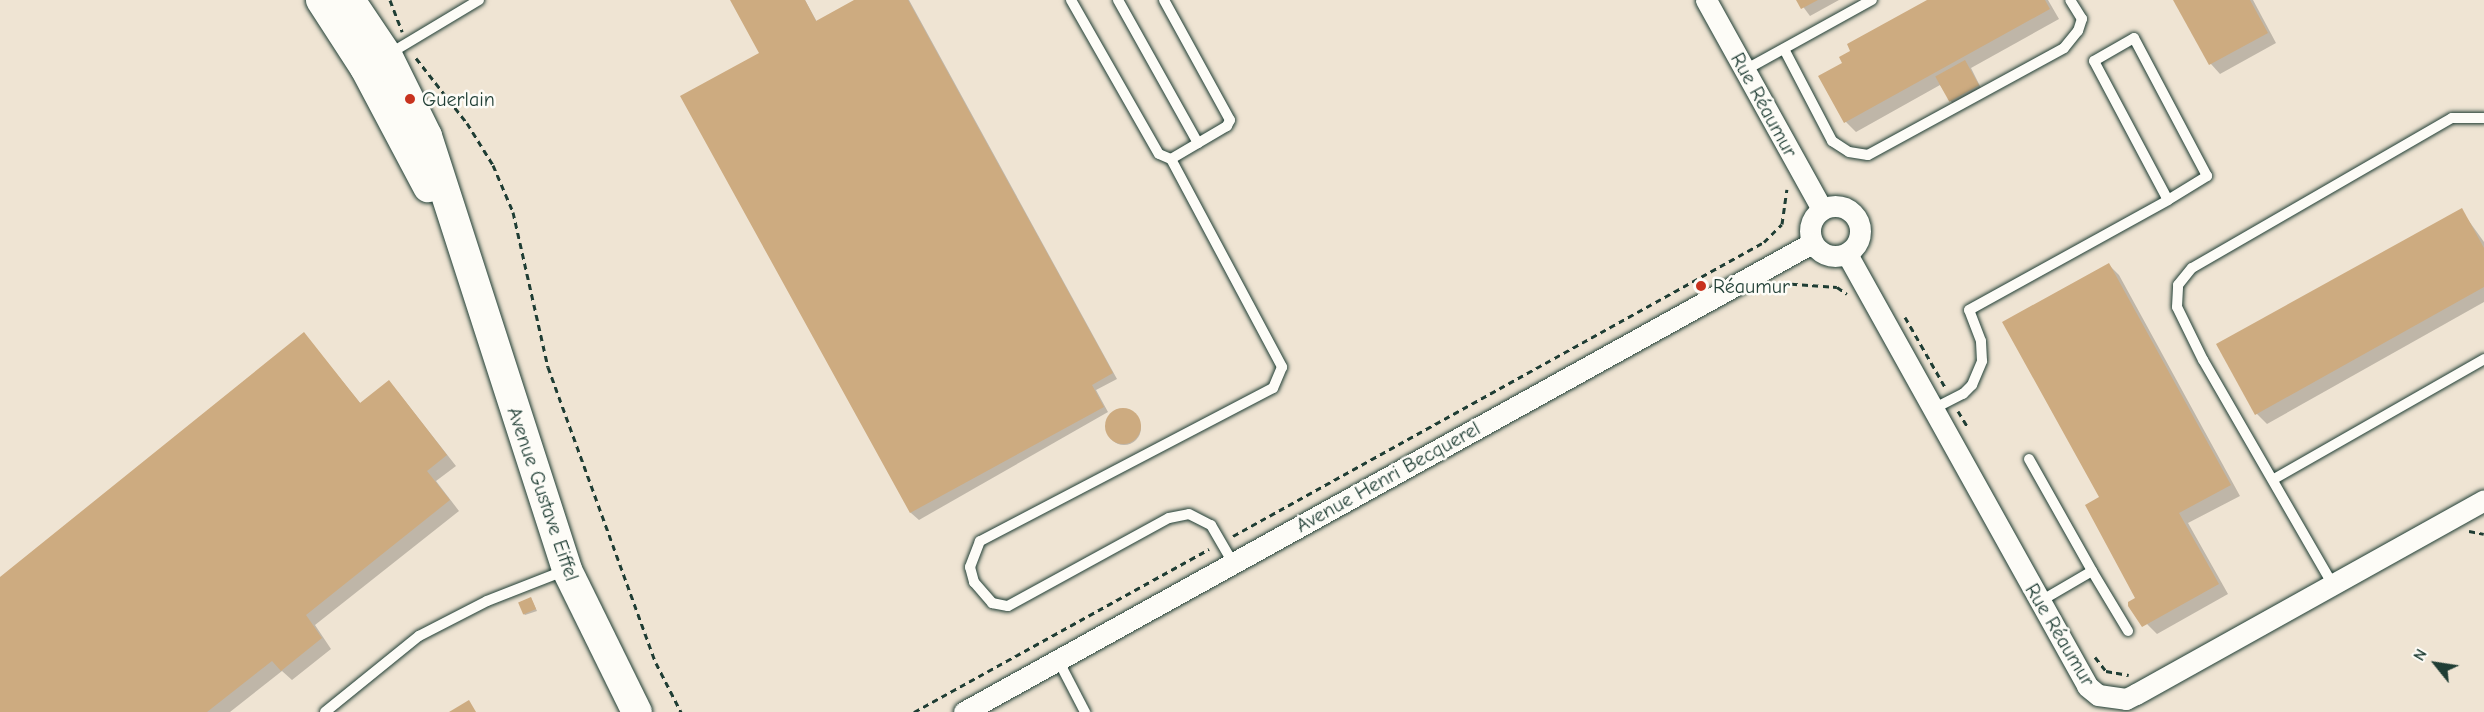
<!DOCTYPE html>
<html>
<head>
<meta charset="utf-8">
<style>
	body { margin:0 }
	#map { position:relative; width:2484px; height:712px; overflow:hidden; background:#fdfcf7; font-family:"Comic Neue",sans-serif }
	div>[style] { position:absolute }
	.built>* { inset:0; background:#efe4d3; transform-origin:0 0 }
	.shadow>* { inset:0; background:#0003 }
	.round { border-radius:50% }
	.building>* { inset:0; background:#cdab80; transform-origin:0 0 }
	.path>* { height:3px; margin-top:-1.5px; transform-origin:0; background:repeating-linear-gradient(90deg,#1f3d34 0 6px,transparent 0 10.5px) }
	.roads { filter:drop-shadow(0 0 2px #1f3d34) drop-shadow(0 0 2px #1f3d34) }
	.lane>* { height:10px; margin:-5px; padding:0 5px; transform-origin:5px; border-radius:5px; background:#fdfcf7 }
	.street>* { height:21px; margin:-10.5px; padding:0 10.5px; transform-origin:10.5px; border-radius:10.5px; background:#fdfcf7 }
	.street>.ring { margin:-10.5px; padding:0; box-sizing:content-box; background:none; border:21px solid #fdfcf7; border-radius:50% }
	.secondary>* { height:30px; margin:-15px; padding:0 15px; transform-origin:15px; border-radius:15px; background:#fdfcf7 }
	.dots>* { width:16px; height:16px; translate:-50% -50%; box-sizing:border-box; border:3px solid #fdfcf7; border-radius:50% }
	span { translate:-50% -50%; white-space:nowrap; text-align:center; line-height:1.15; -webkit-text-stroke:5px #fdfcf7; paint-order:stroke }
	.poi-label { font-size:20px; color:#1f3d34 }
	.left { translate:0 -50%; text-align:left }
	.street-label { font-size:20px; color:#1f3d34 }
	.north { position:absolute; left:2406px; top:634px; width:60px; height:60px; -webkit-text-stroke:4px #fdfcf7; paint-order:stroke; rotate:300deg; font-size:16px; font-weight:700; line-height:24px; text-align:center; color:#1f3d34 }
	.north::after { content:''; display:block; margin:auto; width:21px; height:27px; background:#1f3d34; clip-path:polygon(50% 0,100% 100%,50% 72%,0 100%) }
</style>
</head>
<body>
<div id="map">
	<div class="built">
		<i style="left:0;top:0;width:2484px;height:712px"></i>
	</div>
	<div class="shadow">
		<i style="clip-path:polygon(732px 0,805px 0,817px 22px,857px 0,909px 0,1117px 379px,1096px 390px,1108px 412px,919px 520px,911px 513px,682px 96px,761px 53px)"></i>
		<i style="clip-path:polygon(1798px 0,1839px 0,1810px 16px)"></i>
		<i style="clip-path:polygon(1930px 0,2048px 0,2059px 19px,1971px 68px,1982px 90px,1954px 106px,1940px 85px,1856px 132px,1846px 122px,1844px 63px)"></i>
		<i style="clip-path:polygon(2175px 0,2253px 0,2276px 43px,2220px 74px,2211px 64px)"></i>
		<i style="clip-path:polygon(2461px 210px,2484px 242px,2484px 302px,2267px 424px,2257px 414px,2218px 345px)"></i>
		<i style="clip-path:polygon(2109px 265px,2119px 275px,2240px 496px,2188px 523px,2228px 594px,2157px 634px,2147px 624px,2101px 498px)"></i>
		<i style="clip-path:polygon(304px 334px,361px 404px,398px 392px,456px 466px,436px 481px,459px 511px,315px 625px,331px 649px,292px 680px,282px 671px,230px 712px,0 712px,0 579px)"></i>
		<i class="round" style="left:1107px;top:411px;width:34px;height:34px"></i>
		<i style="clip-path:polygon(531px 598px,537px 611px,525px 615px,523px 613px)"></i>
	</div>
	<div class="building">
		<i style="clip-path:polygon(730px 0,805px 0,816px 21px,854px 0,908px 0,1113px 373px,1092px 385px,1104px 407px,910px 513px,680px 96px,759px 53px)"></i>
		<i style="clip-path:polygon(1796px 0,1818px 0,1801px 9px)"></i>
		<i style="clip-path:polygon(1927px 0,2045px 0,2050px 9px,1844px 123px,1818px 76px,1842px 63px,1839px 57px,1850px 51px,1847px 44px)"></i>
		<i style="clip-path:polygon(2173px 0,2250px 0,2268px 33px,2209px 65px)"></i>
		<i style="left:1965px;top:60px;width:29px;height:34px;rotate:61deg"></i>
		<i style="clip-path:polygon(2462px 208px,2484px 248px,2484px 287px,2255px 415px,2216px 344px)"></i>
		<i style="clip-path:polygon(2109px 263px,2231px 485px,2179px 513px,2219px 584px,2142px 627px,2128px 606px,2128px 602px,2135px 598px,2085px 505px,2099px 497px,2002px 322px)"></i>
		<i style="clip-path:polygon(304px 332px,360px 403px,389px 380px,447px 455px,427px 471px,450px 500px,306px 615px,322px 638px,281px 671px,272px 661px,207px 712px,0 712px,0 577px)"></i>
		<i class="round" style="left:1105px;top:408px;width:36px;height:36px"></i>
		<i style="left:531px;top:597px;width:13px;height:14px;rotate:67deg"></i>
		<i style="clip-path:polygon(469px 700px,476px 712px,449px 712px)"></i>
	</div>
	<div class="path">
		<i style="left:390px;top:0;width:34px;rotate:69deg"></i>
		<i style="left:416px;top:58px;width:83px;rotate:51.9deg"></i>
		<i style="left:467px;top:123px;width:49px;rotate:58.2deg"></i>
		<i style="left:493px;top:165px;width:51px;rotate:66.9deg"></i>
		<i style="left:513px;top:212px;width:159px;rotate:77.3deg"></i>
		<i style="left:548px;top:367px;width:315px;rotate:70deg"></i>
		<i style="left:656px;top:663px;width:55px;rotate:63deg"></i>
		<i style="left:1781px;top:283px;width:56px;rotate:4.1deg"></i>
		<i style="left:1837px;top:287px;width:12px;rotate:35deg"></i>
		<i style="left:1905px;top:317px;width:83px;rotate:60.3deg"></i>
		<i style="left:1958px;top:411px;width:17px;rotate:59deg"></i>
		<i style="left:2469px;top:531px;width:15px;rotate:11deg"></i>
		<i style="left:1233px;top:536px;width:607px;rotate:-28.97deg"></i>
		<i style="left:1764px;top:242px;width:25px;rotate:-45deg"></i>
		<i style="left:1782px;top:224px;width:35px;rotate:-82deg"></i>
		<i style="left:2095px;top:657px;width:18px;rotate:52deg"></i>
		<i style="left:2106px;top:671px;width:23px;rotate:10deg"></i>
		<i style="left:914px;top:712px;width:337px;rotate:-28.9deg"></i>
	</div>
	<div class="roads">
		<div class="lane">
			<i style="left:1071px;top:0;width:177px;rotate:60.3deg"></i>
			<i style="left:1159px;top:154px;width:13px;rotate:23deg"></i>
			<i style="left:1171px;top:159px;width:236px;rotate:61.9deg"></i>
			<i style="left:1282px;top:367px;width:23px;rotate:113deg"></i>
			<i style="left:1273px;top:388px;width:331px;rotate:152.4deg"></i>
			<i style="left:980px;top:541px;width:28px;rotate:111deg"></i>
			<i style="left:970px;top:567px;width:16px;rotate:75deg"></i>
			<i style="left:974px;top:582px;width:28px;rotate:49deg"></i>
			<i style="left:992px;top:603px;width:16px;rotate:11deg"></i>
			<i style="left:1008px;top:606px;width:183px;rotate:-28.7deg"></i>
			<i style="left:1169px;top:518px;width:20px;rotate:-11deg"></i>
			<i style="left:1189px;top:514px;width:25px;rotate:27deg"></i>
			<i style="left:1211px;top:525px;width:44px;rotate:59.9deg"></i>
			<i style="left:1118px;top:0;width:164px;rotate:60.8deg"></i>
			<i style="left:1164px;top:0;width:137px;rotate:61.2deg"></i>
			<i style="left:1230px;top:120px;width:7px;rotate:117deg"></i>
			<i style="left:1227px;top:126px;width:65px;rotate:149.5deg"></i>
			<i style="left:1784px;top:49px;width:104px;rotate:62.4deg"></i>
			<i style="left:1832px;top:141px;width:20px;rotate:33deg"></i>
			<i style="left:1849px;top:152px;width:19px;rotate:9deg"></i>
			<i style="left:1868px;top:155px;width:223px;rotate:-28.6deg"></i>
			<i style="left:2064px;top:48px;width:22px;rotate:-51deg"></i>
			<i style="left:2078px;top:31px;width:13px;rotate:-72deg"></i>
			<i style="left:2082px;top:19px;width:22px;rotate:-122deg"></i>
			<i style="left:389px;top:54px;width:105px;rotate:-31deg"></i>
			<i style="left:1745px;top:70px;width:145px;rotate:-28.9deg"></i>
			<i style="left:1933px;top:409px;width:34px;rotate:-27deg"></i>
			<i style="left:1963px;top:394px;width:13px;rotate:-45deg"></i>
			<i style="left:1972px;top:385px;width:26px;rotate:-67deg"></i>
			<i style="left:1982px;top:361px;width:20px;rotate:-93deg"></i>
			<i style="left:1981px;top:341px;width:33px;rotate:-111deg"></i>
			<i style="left:1969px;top:310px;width:227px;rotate:-28.9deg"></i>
			<i style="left:2168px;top:200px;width:46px;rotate:-31.6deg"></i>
			<i style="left:2207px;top:176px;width:156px;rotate:-117.9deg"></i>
			<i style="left:2134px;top:38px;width:46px;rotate:150.1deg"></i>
			<i style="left:2094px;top:61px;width:157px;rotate:62deg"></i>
			<i style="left:2029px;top:459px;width:129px;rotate:60.6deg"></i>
			<i style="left:2274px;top:479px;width:242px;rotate:-29.7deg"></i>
			<i style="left:2333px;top:585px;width:260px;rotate:-120deg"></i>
			<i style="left:2203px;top:360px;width:59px;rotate:-116.1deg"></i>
			<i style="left:2177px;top:307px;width:22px;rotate:-87deg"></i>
			<i style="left:2178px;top:285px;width:22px;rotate:-51deg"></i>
			<i style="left:2192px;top:268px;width:300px;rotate:-30deg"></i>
			<i style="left:2452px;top:118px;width:32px"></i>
			<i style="left:2039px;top:602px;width:61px;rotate:-30.3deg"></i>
			<i style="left:2092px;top:571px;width:70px;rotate:59deg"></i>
			<i style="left:1058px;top:660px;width:59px;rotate:62.6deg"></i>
			<i style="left:325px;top:712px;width:121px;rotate:-39deg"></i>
			<i style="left:419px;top:636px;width:76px;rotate:-27.2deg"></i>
			<i style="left:487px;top:601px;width:85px;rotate:-21.4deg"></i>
		</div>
		<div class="street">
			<i style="left:1706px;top:0;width:239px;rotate:61deg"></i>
			<i class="ring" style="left:1810px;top:206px;width:29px;height:29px"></i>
			<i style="left:1847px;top:254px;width:494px;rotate:60.9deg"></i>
			<i style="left:2087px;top:686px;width:14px;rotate:39deg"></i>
			<i style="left:2098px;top:695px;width:28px;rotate:8deg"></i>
			<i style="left:2126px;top:699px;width:11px;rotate:-27deg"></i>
			<i style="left:2136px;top:694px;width:398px;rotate:-29.1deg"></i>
			<i style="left:964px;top:712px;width:969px;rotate:-28.95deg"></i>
		</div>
		<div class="secondary">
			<i style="left:321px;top:0;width:81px;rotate:57.1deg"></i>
			<i style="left:365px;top:68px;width:135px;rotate:62.1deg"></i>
			<i style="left:350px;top:0;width:66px;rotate:56.1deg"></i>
			<i style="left:387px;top:55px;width:90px;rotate:63.7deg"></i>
			<i style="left:427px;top:136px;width:456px;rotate:72.1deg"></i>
			<i style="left:567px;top:570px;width:158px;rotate:63.8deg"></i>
		</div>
	</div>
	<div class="dots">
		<i style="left:410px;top:99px;background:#c8321e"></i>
		<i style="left:1701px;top:286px;background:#c8321e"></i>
	</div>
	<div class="poi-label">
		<span class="left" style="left:422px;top:99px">Guerlain</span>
		<span class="left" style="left:1713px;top:286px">Réaumur</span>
	</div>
	<div class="street-label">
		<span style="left:1764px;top:105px;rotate:61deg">Rue Réaumur</span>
		<span style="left:1388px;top:477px;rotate:-29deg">Avenue Henri Becquerel</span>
		<span style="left:543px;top:494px;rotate:71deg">Avenue Gustave Eiffel</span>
		<span style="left:2060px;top:635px;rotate:59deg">Rue Réaumur</span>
	</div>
	<div class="north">N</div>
</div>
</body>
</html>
